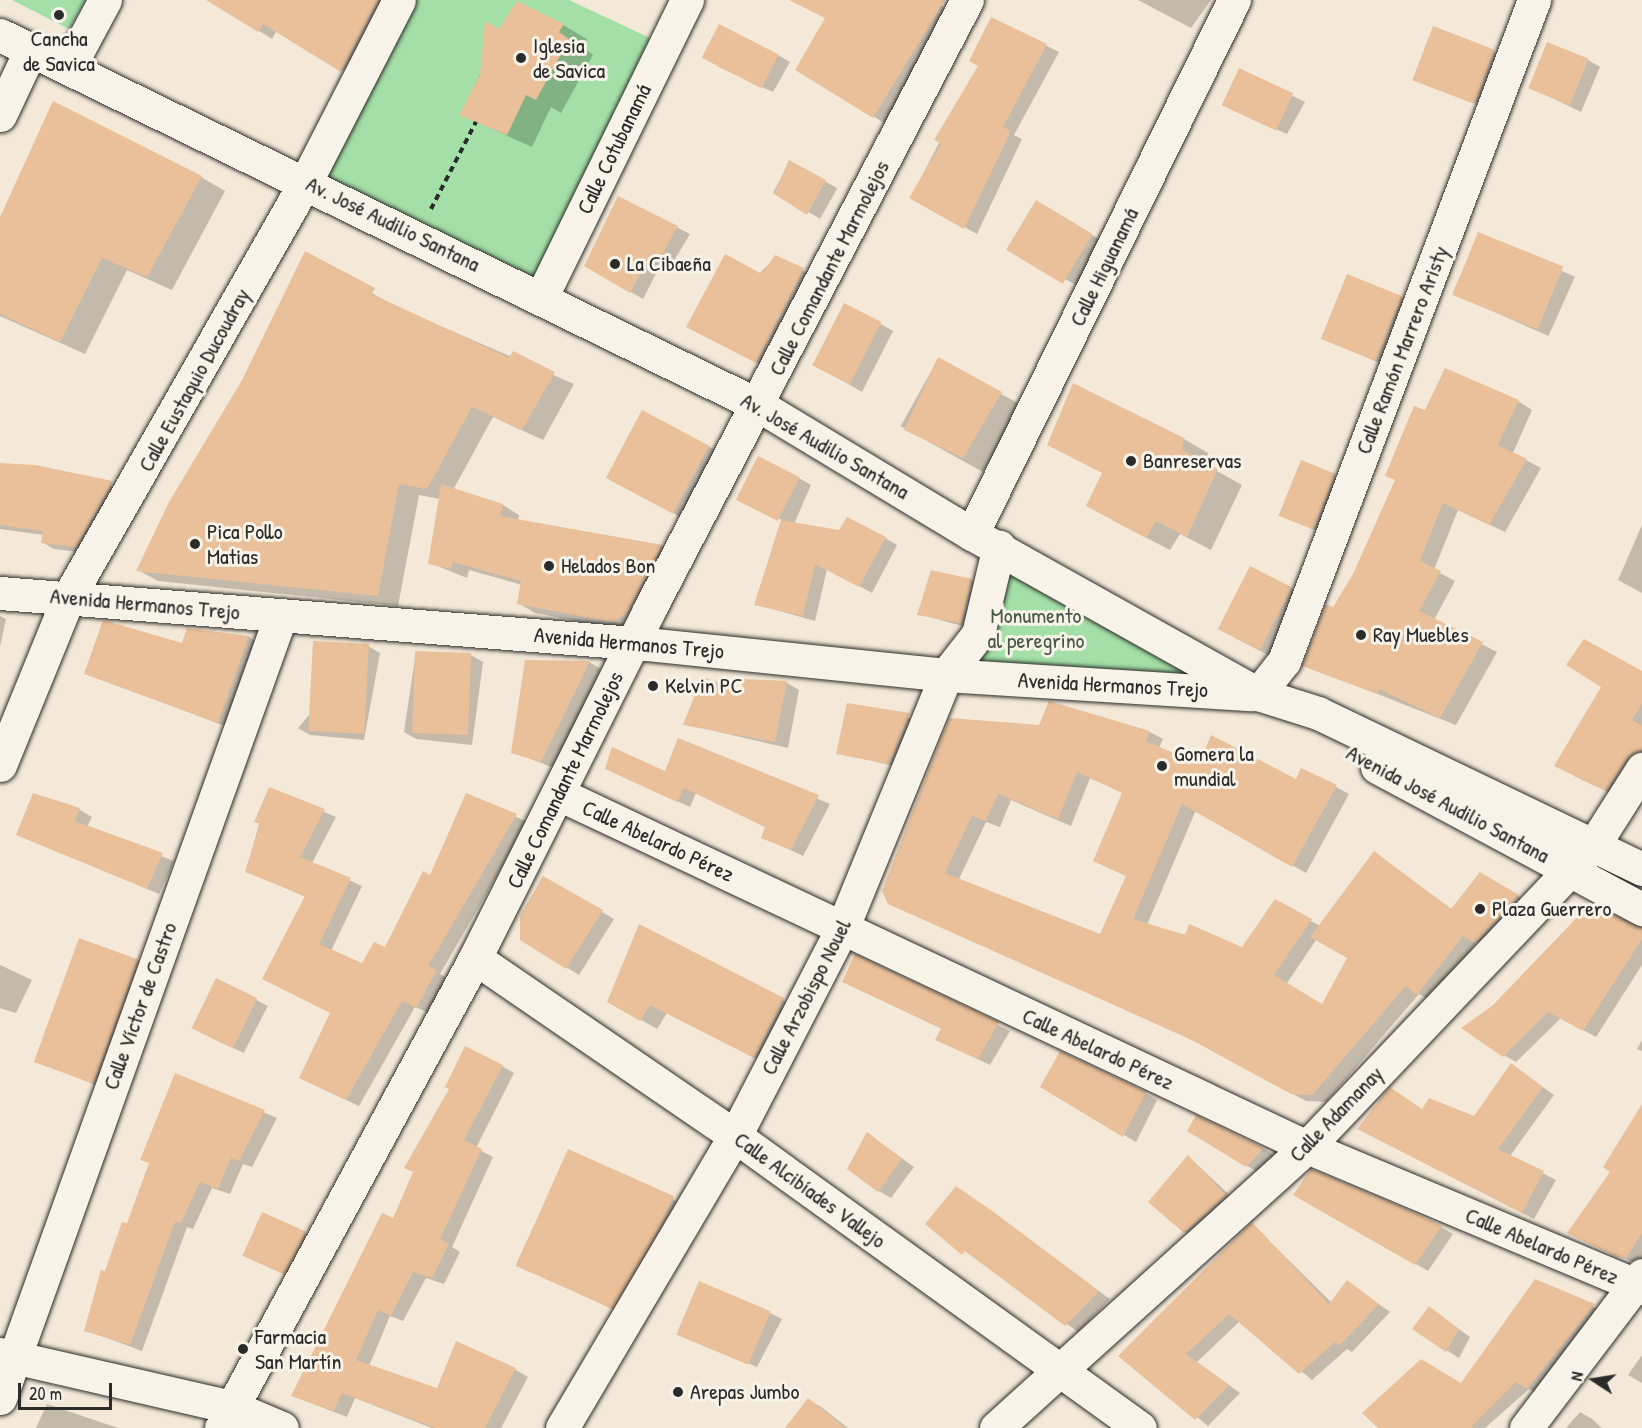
<!DOCTYPE html>
<html>
<head>
<meta charset="utf-8">
<style>
	body { margin:0 }
	#map { position:relative; width:1642px; height:1428px; overflow:hidden; background:#f4e9d8; font-family:"Patrick Hand",sans-serif }
	div>[style] { position:absolute }
	.green>* { inset:0; background:#a3dfa6 }
	.shadow>* { inset:0; background:#0003; transform-origin:0 0 }
	.building>* { inset:0; background:#e9c099; transform-origin:0 0 }
	.path>* { height:4px; margin-top:-2px; transform-origin:0; background:repeating-linear-gradient(90deg,#2b2b2b 0 6px,transparent 0 10.5px) }
	.roads { filter:drop-shadow(0 0 2px #2b2b2b) drop-shadow(0 0 2px #2b2b2b) }
	.minor>* { height:33px; margin:-16.5px; padding:0 16.5px; transform-origin:16.5px; border-radius:16.5px; background:#f7f3e8 }
	.major>* { height:33px; margin:-16.5px; padding:0 16.5px; transform-origin:16.5px; border-radius:16.5px; background:#f7f3e8 }
	.dots>* { width:16px; height:16px; translate:-50% -50%; box-sizing:border-box; border:3px solid #f7f3e8; border-radius:50% }
	span { translate:-50% -50%; white-space:nowrap; text-align:center; line-height:1.15; -webkit-text-stroke:6px #f7f3e8; paint-order:stroke }
	.poi-label { font-size:22px; color:#2b2b2b }
	.left { translate:0 -50%; text-align:left }
	.street-label { font-size:22px; color:#2b2b2b }
	.park-label { font-size:22px; color:#49584a }
	.north { position:absolute; left:1564px; top:1350px; width:60px; height:60px; -webkit-text-stroke:4px #f7f3e8; paint-order:stroke; rotate:282deg; font-size:16px; font-weight:700; line-height:24px; text-align:center; color:#2b2b2b }
	.north::after { content:''; display:block; margin:auto; width:21px; height:27px; background:#2b2b2b; clip-path:polygon(50% 0,100% 100%,50% 72%,0 100%) }
	.scale { position:absolute; left:18px; top:1383px; width:94px; height:27px; box-sizing:border-box; border:3px solid #2b2b2b; border-top:0; padding-left:8px; font-size:18px; line-height:21px; white-space:nowrap; color:#2b2b2b; -webkit-text-stroke:4px #f7f3e8; paint-order:stroke }
</style>
</head>
<body>
<div id="map">
	<div class="green">
		<i style="clip-path:polygon(12px 0,86px 0,69px 29px)"></i>
		<i style="clip-path:polygon(399px 0,569px 0,665px 45px,541px 298px,306px 181px)"></i>
		<i style="clip-path:polygon(999px 546px,1258px 694px,953px 666px)"></i>
	</div>
	<div class="shadow">
		<i style="clip-path:polygon(209px 0,399px 0,355px 78px,277px 30px,272px 39px)"></i>
		<i style="clip-path:polygon(791px 0,931px 0,954px 13px,886px 124px,797px 70px,827px 18px)"></i>
		<i style="clip-path:polygon(1138px 0,1211px 0,1191px 28px)"></i>
		<i style="clip-path:polygon(992px 19px,1059px 52px,1014px 135px,1022px 139px,977px 234px,911px 197px,979px 66px)"></i>
		<i style="clip-path:polygon(563px 25px,587px 39px,583px 47px,593px 55px,561px 113px,551px 107px,532px 147px,461px 115px,500px 31px)"></i>
		<i style="clip-path:polygon(1494px 52px,1506px 59px,1488px 108px,1418px 81px)"></i>
		<i style="clip-path:polygon(778px 55px,790px 62px,773px 92px,717px 66px)"></i>
		<i style="clip-path:polygon(1588px 60px,1600px 67px,1581px 112px,1530px 87px)"></i>
		<i style="clip-path:polygon(1240px 70px,1305px 102px,1287px 134px,1233px 110px)"></i>
		<i style="left:790px;top:162px;width:54px;height:35px;rotate:29deg"></i>
		<i style="clip-path:polygon(201px 177px,225px 191px,172px 290px,127px 270px,85px 354px,0 316px,0 221px)"></i>
		<i style="clip-path:polygon(619px 198px,690px 234px,672px 264px,663px 260px,643px 299px,586px 266px)"></i>
		<i style="clip-path:polygon(1037px 203px,1104px 242px,1082px 288px,1025px 258px)"></i>
		<i style="left:1479px;top:234px;width:105px;height:65px;rotate:24deg"></i>
		<i style="clip-path:polygon(306px 253px,392px 305px,574px 384px,543px 440px,493px 417px,453px 490px,503px 505px,519px 515px,518px 520px,661px 545px,677px 555px,630px 631px,535px 613px,518px 603px,522px 585px,469px 570px,467px 578px,430px 563px,440px 499px,419px 495px,398px 606px,158px 581px,138px 570px,243px 380px)"></i>
		<i style="clip-path:polygon(776px 257px,816px 277px,769px 369px,700px 333px)"></i>
		<i style="clip-path:polygon(1401px 297px,1420px 308px,1396px 370px,1324px 339px)"></i>
		<i style="clip-path:polygon(881px 324px,893px 331px,862px 392px,817px 366px)"></i>
		<i style="left:938px;top:359px;width:94px;height:77px;rotate:29deg"></i>
		<i style="clip-path:polygon(1518px 401px,1532px 410px,1513px 453px,1541px 468px,1505px 532px,1458px 510px,1434px 570px,1455px 581px,1434px 620px,1497px 652px,1456px 725px,1304px 665px,1355px 575px,1426px 412px)"></i>
		<i style="clip-path:polygon(642px 412px,727px 456px,688px 521px,626px 488px)"></i>
		<i style="clip-path:polygon(1184px 439px,1208px 453px,1206px 465px,1242px 485px,1211px 550px,1180px 534px,1170px 550px,1112px 520px)"></i>
		<i style="clip-path:polygon(0 465px,35px 466px,124px 489px,88px 553px,54px 549px,42px 542px,44px 535px,0 529px)"></i>
		<i style="clip-path:polygon(1334px 475px,1346px 482px,1326px 535px,1282px 515px)"></i>
		<i style="clip-path:polygon(799px 478px,811px 485px,794px 524px,885px 538px,897px 545px,872px 593px,827px 569px,815px 621px,755px 604px,782px 520px,737px 499px)"></i>
		<i style="clip-path:polygon(1642px 525px,1642px 593px,1618px 580px)"></i>
		<i style="clip-path:polygon(971px 580px,983px 587px,973px 629px,919px 614px)"></i>
		<i style="clip-path:polygon(1291px 588px,1303px 595px,1278px 660px,1235px 638px)"></i>
		<i style="clip-path:polygon(0 616px,6px 619px,0 647px)"></i>
		<i style="clip-path:polygon(189px 629px,249px 637px,261px 644px,230px 728px,85px 673px,183px 645px)"></i>
		<i style="clip-path:polygon(368px 646px,380px 653px,364px 740px,310px 735px,298px 728px)"></i>
		<i style="clip-path:polygon(416px 652px,471px 655px,483px 662px,472px 745px,416px 739px,404px 732px)"></i>
		<i style="clip-path:polygon(589px 662px,601px 669px,554px 768px,513px 752px)"></i>
		<i style="clip-path:polygon(1642px 673px,1642px 773px,1625px 800px,1574px 776px)"></i>
		<i style="clip-path:polygon(744px 681px,787px 683px,799px 690px,788px 748px,685px 724px,743px 692px)"></i>
		<i style="clip-path:polygon(evenodd,1050px 703px,1150px 732px,1163px 739px,1159px 748px,1200px 766px,1336px 787px,1349px 794px,1306px 873px,1196px 810px,1147px 925px,1242px 949px,1276px 901px,1320px 926px,1374px 853px,1453px 910px,1481px 874px,1532px 904px,1489px 949px,1477px 942px,1431px 1001px,1419px 994px,1326px 1102px,1306px 1101px,1203px 1045px,889px 903px,1040px 726px,1050px 703px,1090px 778px,1124px 793px,1095px 861px,1128px 877px,1101px 936px,959px 879px,986px 822px,1000px 827px,1011px 800px,1071px 826px,1090px 778px,1050px 703px,1316px 940px,1355px 960px,1323px 1006px,1287px 983px,1316px 940px)"></i>
		<i style="left:848px;top:704px;width:75px;height:50px;rotate:13deg"></i>
		<i style="clip-path:polygon(679px 740px,830px 804px,803px 856px,763px 837px,767px 828px,696px 793px,690px 807px,607px 769px,666px 773px)"></i>
		<i style="clip-path:polygon(269px 789px,336px 817px,312px 863px,362px 886px,331px 951px,362px 965px,386px 949px,431px 877px,467px 795px,528px 822px,440px 974px,448px 979px,429px 1013px,415px 1007px,359px 1106px,312px 1084px,332px 1013px,306px 897px,246px 871px)"></i>
		<i style="clip-path:polygon(34px 795px,80px 810px,92px 817px,87px 827px,174px 861px,159px 894px,18px 834px)"></i>
		<i style="clip-path:polygon(544px 878px,614px 919px,579px 975px,522px 940px)"></i>
		<i style="clip-path:polygon(1588px 906px,1642px 927px,1642px 965px,1596px 1037px,1561px 1018px,1516px 1062px,1504px 1055px,1493px 1007px)"></i>
		<i style="clip-path:polygon(639px 926px,800px 1009px,771px 1066px,667px 1013px,657px 1029px,609px 1001px)"></i>
		<i style="clip-path:polygon(856px 956px,1010px 1031px,990px 1065px,937px 1040px,942px 1029px,856px 988px)"></i>
		<i style="clip-path:polygon(137px 960px,149px 967px,105px 1089px,40px 1062px)"></i>
		<i style="clip-path:polygon(0 965px,32px 980px,16px 1013px,0 1008px)"></i>
		<i style="left:217px;top:980px;width:57px;height:53px;rotate:27deg"></i>
		<i style="clip-path:polygon(1642px 1040px,1642px 1051px,1637px 1049px)"></i>
		<i style="clip-path:polygon(1511px 1065px,1554px 1095px,1510px 1156px,1556px 1180px,1534px 1219px,1371px 1135px,1423px 1110px,1475px 1117px)"></i>
		<i style="clip-path:polygon(502px 1066px,514px 1073px,476px 1148px,493px 1157px,452px 1247px,460px 1252px,444px 1284px,426px 1278px,403px 1321px,390px 1316px,369px 1366px,438px 1390px,457px 1343px,516px 1370px,528px 1377px,501px 1428px,432px 1428px,355px 1398px,347px 1417px,293px 1396px,394px 1220px)"></i>
		<i style="clip-path:polygon(176px 1075px,277px 1118px,252px 1167px,243px 1164px,230px 1194px,212px 1188px,193px 1229px,187px 1227px,142px 1351px,86px 1330px,151px 1164px)"></i>
		<i style="clip-path:polygon(1042px 1087px,1145px 1093px,1157px 1100px,1136px 1142px)"></i>
		<i style="clip-path:polygon(1642px 1110px,1642px 1262px,1640px 1265px,1583px 1240px)"></i>
		<i style="clip-path:polygon(1196px 1117px,1264px 1149px,1275px 1156px,1259px 1173px,1189px 1130px)"></i>
		<i style="clip-path:polygon(868px 1134px,914px 1167px,891px 1198px,879px 1191px)"></i>
		<i style="left:569px;top:1151px;width:132px;height:125px;rotate:25deg"></i>
		<i style="clip-path:polygon(1189px 1157px,1237px 1202px,1197px 1239px,1185px 1232px)"></i>
		<i style="clip-path:polygon(1311px 1171px,1441px 1227px,1453px 1234px,1428px 1271px,1295px 1195px)"></i>
		<i style="clip-path:polygon(968px 1195px,1110px 1299px,1078px 1332px,927px 1224px)"></i>
		<i style="clip-path:polygon(1252px 1224px,1332px 1303px,1347px 1282px,1390px 1312px,1352px 1352px,1347px 1349px,1312px 1380px,1240px 1321px,1197px 1362px,1240px 1393px,1208px 1426px,1121px 1356px)"></i>
		<i style="clip-path:polygon(305px 1233px,317px 1240px,296px 1279px,245px 1255px)"></i>
		<i style="clip-path:polygon(1536px 1280px,1606px 1313px,1540px 1395px,1529px 1389px,1485px 1428px,1380px 1428px,1462px 1385px)"></i>
		<i style="clip-path:polygon(1429px 1308px,1470px 1337px,1459px 1358px,1414px 1329px)"></i>
		<i style="clip-path:polygon(770px 1313px,782px 1319px,757px 1367px,680px 1334px)"></i>
		<i style="clip-path:polygon(1642px 1355px,1642px 1383px,1628px 1375px)"></i>
		<i style="clip-path:polygon(809px 1400px,821px 1407px,848px 1428px,787px 1428px)"></i>
		<i style="clip-path:polygon(47px 1404px,118px 1428px,36px 1428px)"></i>
		<i style="clip-path:polygon(1580px 1412px,1592px 1419px,1602px 1428px,1566px 1428px)"></i>
	</div>
	<div class="building">
		<i style="clip-path:polygon(206px 0,378px 0,341px 72px,263px 24px,258px 32px)"></i>
		<i style="clip-path:polygon(789px 0,945px 0,873px 118px,795px 70px,825px 18px)"></i>
		<i style="clip-path:polygon(517px 1px,564px 24px,559px 32px,569px 39px,536px 100px,526px 95px,507px 135px,459px 115px,480px 75px,485px 21px,499px 29px)"></i>
		<i style="clip-path:polygon(991px 17px,1047px 44px,1003px 127px,1011px 131px,964px 229px,909px 198px,941px 144px,934px 140px,978px 66px,969px 61px)"></i>
		<i style="left:719px;top:24px;width:67px;height:38px;rotate:27deg"></i>
		<i style="left:1433px;top:26px;width:66px;height:58px;rotate:21deg"></i>
		<i style="left:1547px;top:42px;width:45px;height:50px;rotate:22deg"></i>
		<i style="left:1239px;top:68px;width:60px;height:41px;rotate:25deg"></i>
		<i style="clip-path:polygon(53px 101px,202px 176px,147px 277px,102px 258px,60px 342px,0 314px,0 217px)"></i>
		<i style="clip-path:polygon(789px 160px,826px 180px,807px 215px,774px 194px)"></i>
		<i style="clip-path:polygon(618px 196px,678px 226px,660px 258px,651px 254px,630px 293px,584px 266px)"></i>
		<i style="left:1036px;top:200px;width:66px;height:58px;rotate:31deg"></i>
		<i style="left:1478px;top:232px;width:92px;height:68px;rotate:22deg"></i>
		<i style="clip-path:polygon(305px 251px,375px 288px,372px 294px,509px 358px,513px 351px,555px 372px,522px 430px,472px 407px,427px 489px,399px 484px,378px 596px,136px 571px,169px 502px,242px 380px)"></i>
		<i style="clip-path:polygon(725px 254px,762px 274px,775px 255px,804px 268px,756px 363px,686px 327px)"></i>
		<i style="left:1347px;top:274px;width:59px;height:70px;rotate:22deg"></i>
		<i style="left:844px;top:303px;width:42px;height:70px;rotate:27deg"></i>
		<i style="clip-path:polygon(938px 357px,1002px 392px,963px 458px,904px 430px)"></i>
		<i style="clip-path:polygon(1445px 368px,1519px 400px,1498px 445px,1527px 459px,1489px 525px,1443px 503px,1420px 561px,1441px 571px,1419px 611px,1483px 642px,1440px 718px,1379px 689px,1377px 694px,1302px 666px,1326px 604px,1333px 607px,1353px 574px,1395px 480px,1385px 476px,1414px 406px,1425px 410px)"></i>
		<i style="clip-path:polygon(1073px 383px,1184px 438px,1182px 450px,1218px 469px,1187px 537px,1156px 521px,1146px 538px,1086px 506px,1102px 473px,1047px 445px)"></i>
		<i style="left:642px;top:410px;width:76px;height:77px;rotate:28deg"></i>
		<i style="left:758px;top:456px;width:47px;height:49px;rotate:27deg"></i>
		<i style="left:1301px;top:460px;width:37px;height:60px;rotate:22deg"></i>
		<i style="clip-path:polygon(0 463px,35px 465px,113px 481px,76px 547px,41px 543px,43px 531px,0 525px)"></i>
		<i style="clip-path:polygon(441px 484px,503px 504px,500px 516px,662px 545px,626px 614px,613px 622px,517px 604px,521px 581px,453px 562px,451px 569px,428px 564px)"></i>
		<i style="clip-path:polygon(847px 517px,886px 537px,859px 587px,815px 564px,803px 616px,754px 605px,781px 520px,839px 530px)"></i>
		<i style="left:1250px;top:566px;width:47px;height:71px;rotate:27deg"></i>
		<i style="clip-path:polygon(931px 570px,972px 579px,961px 623px,917px 615px)"></i>
		<i style="clip-path:polygon(103px 620px,182px 643px,187px 628px,249px 636px,218px 723px,84px 674px)"></i>
		<i style="clip-path:polygon(1584px 639px,1642px 671px,1642px 703px,1632px 720px,1642px 726px,1642px 750px,1627px 758px,1606px 791px,1554px 766px,1601px 687px,1566px 665px)"></i>
		<i style="left:313px;top:641px;width:56px;height:90px;rotate:3deg"></i>
		<i style="left:415px;top:651px;width:56px;height:82px;rotate:2deg"></i>
		<i style="clip-path:polygon(525px 660px,590px 661px,541px 762px,511px 753px)"></i>
		<i style="clip-path:polygon(702px 677px,742px 690px,743px 679px,787px 681px,775px 742px,683px 725px)"></i>
		<i style="clip-path:polygon(evenodd,1049px 701px,1150px 731px,1146px 741px,1199px 764px,1211px 735px,1296px 779px,1301px 768px,1337px 785px,1292px 867px,1182px 804px,1133px 919px,1185px 935px,1189px 924px,1242px 947px,1275px 899px,1312px 919px,1274px 975px,1322px 1004px,1347px 958px,1310px 937px,1374px 851px,1451px 909px,1480px 872px,1519px 895px,1475px 943px,1463px 936px,1417px 995px,1406px 986px,1312px 1095px,1291px 1094px,1188px 1038px,888px 904px,882px 891px,949px 718px,1039px 725px,1049px 701px,1077px 772px,1122px 793px,1093px 861px,1126px 876px,1100px 934px,945px 873px,972px 816px,986px 821px,998px 794px,1058px 819px,1077px 772px)"></i>
		<i style="clip-path:polygon(847px 703px,910px 713px,889px 764px,836px 754px)"></i>
		<i style="clip-path:polygon(678px 738px,819px 795px,791px 850px,761px 838px,765px 827px,684px 788px,677px 802px,605px 769px,612px 747px,665px 771px)"></i>
		<i style="clip-path:polygon(269px 787px,325px 809px,300px 857px,351px 878px,319px 944px,362px 963px,374px 942px,385px 947px,423px 871px,430px 875px,466px 793px,517px 814px,428px 966px,437px 970px,416px 1008px,402px 1001px,346px 1100px,299px 1078px,330px 1013px,262px 979px,305px 896px,245px 872px,260px 824px,254px 822px)"></i>
		<i style="clip-path:polygon(33px 793px,80px 808px,75px 821px,163px 853px,147px 889px,16px 835px)"></i>
		<i style="clip-path:polygon(543px 876px,603px 910px,566px 969px,520px 940px,520px 916px)"></i>
		<i style="clip-path:polygon(1591px 903px,1642px 928px,1642px 939px,1583px 1031px,1548px 1012px,1503px 1057px,1461px 1028px,1492px 1006px)"></i>
		<i style="clip-path:polygon(639px 924px,784px 998px,754px 1058px,650px 1005px,640px 1021px,607px 1002px)"></i>
		<i style="left:79px;top:938px;width:63px;height:132px;rotate:20deg"></i>
		<i style="clip-path:polygon(855px 954px,999px 1022px,978px 1059px,935px 1040px,941px 1028px,842px 982px)"></i>
		<i style="left:216px;top:978px;width:46px;height:56px;rotate:26deg"></i>
		<i style="clip-path:polygon(465px 1046px,503px 1065px,464px 1140px,482px 1149px,440px 1239px,449px 1244px,432px 1278px,413px 1272px,391px 1316px,378px 1310px,356px 1360px,437px 1388px,456px 1341px,516px 1368px,485px 1428px,436px 1428px,342px 1393px,334px 1411px,291px 1396px,382px 1213px,393px 1218px,413px 1172px,404px 1168px,449px 1089px,445px 1087px)"></i>
		<i style="clip-path:polygon(1060px 1051px,1146px 1092px,1123px 1137px,1040px 1087px)"></i>
		<i style="clip-path:polygon(1511px 1063px,1543px 1087px,1498px 1149px,1544px 1171px,1522px 1213px,1357px 1129px,1390px 1087px,1422px 1109px,1429px 1098px,1474px 1116px)"></i>
		<i style="clip-path:polygon(175px 1073px,265px 1110px,239px 1161px,231px 1158px,218px 1189px,200px 1182px,181px 1223px,175px 1222px,130px 1345px,84px 1331px,101px 1270px,105px 1271px,122px 1222px,127px 1223px,149px 1163px,140px 1160px)"></i>
		<i style="clip-path:polygon(1642px 1104px,1642px 1233px,1626px 1258px,1617px 1257px,1567px 1233px,1610px 1172px,1603px 1167px)"></i>
		<i style="clip-path:polygon(1196px 1115px,1264px 1148px,1246px 1167px,1187px 1131px)"></i>
		<i style="clip-path:polygon(867px 1132px,902px 1159px,878px 1192px,847px 1169px)"></i>
		<i style="left:568px;top:1149px;width:116px;height:128px;rotate:24deg"></i>
		<i style="clip-path:polygon(1188px 1155px,1226px 1195px,1184px 1233px,1148px 1202px)"></i>
		<i style="clip-path:polygon(1311px 1169px,1413px 1212px,1442px 1226px,1415px 1265px,1293px 1195px)"></i>
		<i style="clip-path:polygon(956px 1186px,995px 1213px,1099px 1291px,1065px 1326px,965px 1251px,962px 1255px,925px 1224px)"></i>
		<i style="left:262px;top:1212px;width:48px;height:48px;rotate:24deg"></i>
		<i style="clip-path:polygon(1252px 1222px,1329px 1304px,1347px 1280px,1379px 1304px,1339px 1346px,1335px 1342px,1299px 1374px,1229px 1314px,1186px 1354px,1229px 1385px,1195px 1420px,1118px 1356px)"></i>
		<i style="clip-path:polygon(1535px 1279px,1595px 1304px,1527px 1389px,1516px 1382px,1470px 1428px,1378px 1428px,1362px 1413px,1421px 1359px,1461px 1383px)"></i>
		<i style="left:699px;top:1281px;width:78px;height:58px;rotate:23deg"></i>
		<i style="clip-path:polygon(1429px 1306px,1459px 1329px,1446px 1352px,1412px 1329px)"></i>
		<i style="clip-path:polygon(808px 1398px,846px 1428px,785px 1428px)"></i>
	</div>
	<div class="path">
		<i style="left:431px;top:209px;width:98px;rotate:-62.7deg"></i>
	</div>
	<div class="roads">
		<div class="minor">
			<i style="left:69px;top:67px;width:76px;rotate:-61.8deg"></i>
			<i style="left:0;top:115px;width:73px;rotate:-64.8deg"></i>
			<i style="left:541px;top:298px;width:332px;rotate:-63.9deg"></i>
			<i style="left:972px;top:534px;width:595px;rotate:-63.87deg"></i>
			<i style="left:1258px;top:694px;width:42px;rotate:-51.8deg"></i>
			<i style="left:1284px;top:661px;width:707px;rotate:-69.28deg"></i>
			<i style="left:0;top:765px;width:180px;rotate:-67.8deg"></i>
			<i style="left:68px;top:598px;width:480px;rotate:-60.3deg"></i>
			<i style="left:306px;top:181px;width:203px;rotate:-62.8deg"></i>
			<i style="left:561px;top:795px;width:825px;rotate:25.26deg"></i>
			<i style="left:1307px;top:1147px;width:363px;rotate:22.8deg"></i>
			<i style="left:475px;top:958px;width:315px;rotate:34.4deg"></i>
			<i style="left:735px;top:1136px;width:499px;rotate:35.8deg"></i>
			<i style="left:0;top:1354px;width:238px;rotate:12.9deg"></i>
			<i style="left:232px;top:1407px;width:54px;rotate:22.8deg"></i>
			<i style="left:0;top:1398px;width:832px;rotate:-70.26deg"></i>
			<i style="left:221px;top:1428px;width:534px;rotate:-61.61deg"></i>
			<i style="left:475px;top:958px;width:389px;rotate:-63.4deg"></i>
			<i style="left:649px;top:610px;width:688px;rotate:-62.47deg"></i>
			<i style="left:562px;top:1428px;width:339px;rotate:-59.4deg"></i>
			<i style="left:735px;top:1136px;width:233px;rotate:-62.7deg"></i>
			<i style="left:842px;top:929px;width:274px;rotate:-67.7deg"></i>
			<i style="left:946px;top:675px;width:52px;rotate:-52deg"></i>
			<i style="left:978px;top:634px;width:90px;rotate:-76.6deg"></i>
			<i style="left:996px;top:1428px;width:419px;rotate:-42.1deg"></i>
			<i style="left:1307px;top:1147px;width:419px;rotate:-46.5deg"></i>
			<i style="left:1595px;top:843px;width:88px;rotate:-57.6deg"></i>
		</div>
		<div class="major">
			<i style="left:0;top:35px;width:843px;rotate:26.02deg"></i>
			<i style="left:758px;top:405px;width:250px;rotate:31.1deg"></i>
			<i style="left:972px;top:534px;width:328px;rotate:29.2deg"></i>
			<i style="left:1258px;top:694px;width:63px;rotate:17.6deg"></i>
			<i style="left:1318px;top:713px;width:360px;rotate:25.7deg"></i>
			<i style="left:0;top:593px;width:649px;rotate:4.51deg"></i>
			<i style="left:647px;top:644px;width:301px;rotate:5.9deg"></i>
			<i style="left:946px;top:675px;width:305px;rotate:3.6deg"></i>
			<i style="left:1377px;top:767px;width:301px;rotate:28.2deg"></i>
			<i style="left:1526px;top:1428px;width:192px;rotate:-52.8deg"></i>
		</div>
	</div>
	<div class="dots">
		<i style="left:59px;top:15px;background:#2b2b2b"></i>
		<i style="left:521px;top:58px;background:#2b2b2b"></i>
		<i style="left:615px;top:264px;background:#2b2b2b"></i>
		<i style="left:1131px;top:461px;background:#2b2b2b"></i>
		<i style="left:195px;top:544px;background:#2b2b2b"></i>
		<i style="left:549px;top:566px;background:#2b2b2b"></i>
		<i style="left:1361px;top:635px;background:#2b2b2b"></i>
		<i style="left:653px;top:686px;background:#2b2b2b"></i>
		<i style="left:1162px;top:766px;background:#2b2b2b"></i>
		<i style="left:1480px;top:909px;background:#2b2b2b"></i>
		<i style="left:243px;top:1349px;background:#2b2b2b"></i>
		<i style="left:678px;top:1392px;background:#2b2b2b"></i>
	</div>
	<div class="poi-label">
		<span style="left:59px;top:51px">Cancha<br>de Savica</span>
		<span class="left" style="left:533px;top:58px">Iglesia<br>de Savica</span>
		<span class="left" style="left:627px;top:264px">La Cibaeña</span>
		<span class="left" style="left:1143px;top:461px">Banreservas</span>
		<span class="left" style="left:207px;top:544px">Pica Pollo<br>Matias</span>
		<span class="left" style="left:561px;top:566px">Helados Bon</span>
		<span class="left" style="left:1373px;top:635px">Ray Muebles</span>
		<span class="left" style="left:665px;top:686px">Kelvin PC</span>
		<span class="left" style="left:1174px;top:766px">Gomera la<br>mundial</span>
		<span class="left" style="left:1492px;top:909px">Plaza Guerrero</span>
		<span class="left" style="left:255px;top:1349px">Farmacia<br>San Martín</span>
		<span class="left" style="left:690px;top:1392px">Arepas Jumbo</span>
	</div>
	<div class="street-label">
		<span style="left:614px;top:149px;rotate:-64deg">Calle Cotubanamá</span>
		<span style="left:393px;top:224px;rotate:26deg">Av. José Audilio Santana</span>
		<span style="left:1104px;top:267px;rotate:-64deg">Calle Higuanamá</span>
		<span style="left:829px;top:268px;rotate:-63deg">Calle Comandante Marmolejos</span>
		<span style="left:1402px;top:350px;rotate:-69deg">Calle Ramón Marrero Aristy</span>
		<span style="left:194px;top:380px;rotate:-61deg">Calle Eustaquio Ducoudray</span>
		<span style="left:825px;top:446px;rotate:30deg">Av. José Audilio Santana</span>
		<span style="left:145px;top:604px;rotate:5deg">Avenida Hermanos Trejo</span>
		<span style="left:629px;top:643px;rotate:5deg">Avenida Hermanos Trejo</span>
		<span style="left:1113px;top:685px;rotate:3deg">Avenida Hermanos Trejo</span>
		<span style="left:565px;top:780px;rotate:-64deg">Calle Comandante Marmolejos</span>
		<span style="left:1448px;top:804px;rotate:28deg">Avenida José Audilio Santana</span>
		<span style="left:658px;top:841px;rotate:25deg">Calle Abelardo Pérez</span>
		<span style="left:806px;top:997px;rotate:-63deg">Calle Arzobispo Nouel</span>
		<span style="left:140px;top:1006px;rotate:-70deg">Calle Víctor de Castro</span>
		<span style="left:1098px;top:1049px;rotate:25deg">Calle Abelardo Pérez</span>
		<span style="left:1336px;top:1114px;rotate:-46deg">Calle Adamanay</span>
		<span style="left:810px;top:1190px;rotate:36deg">Calle Alcibíades Vallejo</span>
		<span style="left:1542px;top:1246px;rotate:23deg">Calle Abelardo Pérez</span>
	</div>
	<div class="park-label">
		<span style="left:1036px;top:628px">Monumento<br>al peregrino</span>
	</div>
	<div class="north">N</div>
	<div class="scale">20 m</div>
</div>
</body>
</html>
